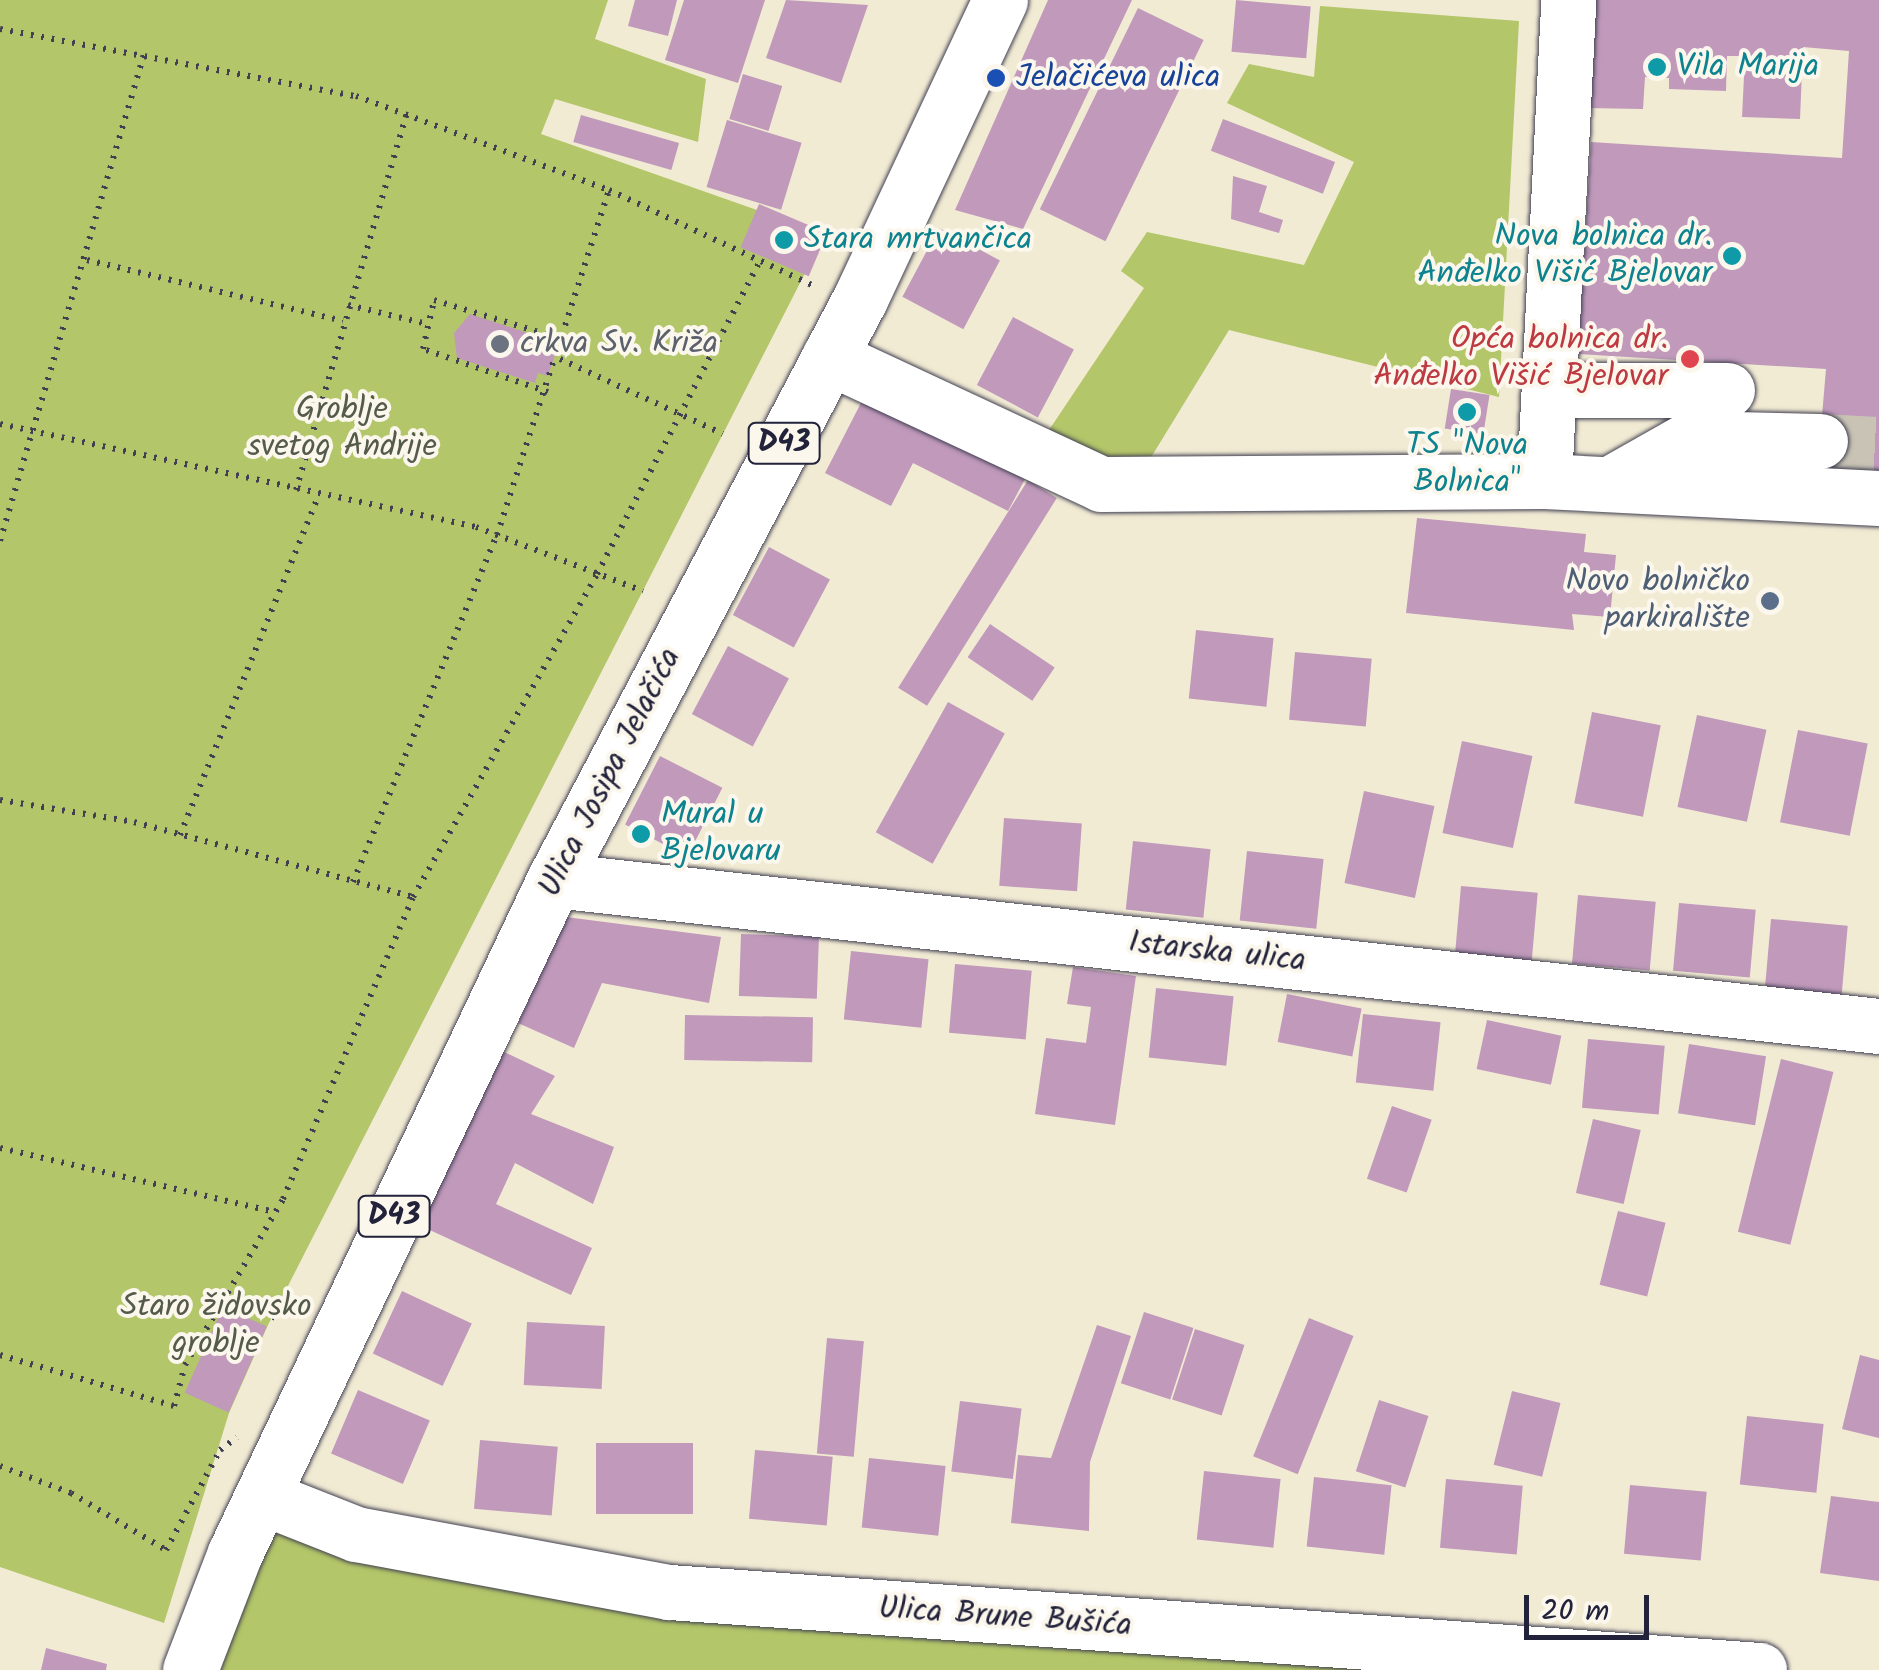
<!DOCTYPE html>
<html>
<head>
<meta charset="utf-8">
<style>
	body { margin:0 }
	#map { position:relative; width:1879px; height:1670px; overflow:hidden; background:#f2ebd4; font-family:Kalam,sans-serif }
	div>[style] { position:absolute }
	.green>* { inset:0; background:#b3c669 }
	.building>* { inset:0; background:#c099bb; transform-origin:0 0 }
	.minor-tunnel>* { height:55px; margin-top:-27.5px; transform-origin:0; background:repeating-linear-gradient(90deg,#c8c3b5 0 55px,transparent 0 83px) }
	.path>* { height:6px; margin-top:-3px; transform-origin:0; background:repeating-linear-gradient(90deg,#414052 0 2.5px,transparent 0 10.5px) }
	.roads { filter:drop-shadow(0 0 2px #414052) drop-shadow(0 0 2px #414052) }
	.minor>* { height:55px; margin:-27.5px; padding:0 27.5px; transform-origin:27.5px; border-radius:27.5px; background:#fff }
	.major>* { height:55px; margin:-27.5px; padding:0 27.5px; transform-origin:27.5px; border-radius:27.5px; background:#fff }
	.dots>* { width:28px; height:28px; translate:-50% -50%; box-sizing:border-box; border:5px solid #fbf7ec; border-radius:50% }
	span { translate:-50% -50%; white-space:nowrap; text-align:center; line-height:1.15; -webkit-text-stroke:8px #fbf7ec; paint-order:stroke }
	.shield-label span { padding:2px 8px; background:#fbf7ec; border:2px solid; border-radius:8px; -webkit-text-stroke-width:0 }
	.shield-label { font-size:30px; color:#22223b; font-weight:700 }
	.culture-label { font-size:32px; color:#0d838f }
	.left { translate:0 -50%; text-align:left }
	.right { translate:-100% -50%; text-align:right }
	.transit-label { font-size:32px; color:#164399 }
	.health-label { font-size:32px; color:#be3a42 }
	.worship-label { font-size:32px; color:#5b616d }
	.park-label { font-size:32px; color:#555b4b }
	.service-label { font-size:32px; color:#4e5e75 }
	.street-label { font-size:32px; color:#22223b }
	.scale { position:absolute; left:1524px; top:1595px; width:125px; height:45px; box-sizing:border-box; border:5px solid #22223b; border-top:0; padding-left:12px; font-size:30px; line-height:35px; white-space:nowrap; color:#22223b; -webkit-text-stroke:8px #fbf7ec; paint-order:stroke }
</style>
</head>
<body>
<div id="map">
	<div class="green">
		<i style="clip-path:polygon(0 0,608px 0,595px 39px,706px 79px,698px 142px,555px 99px,541px 134px,825px 234px,267px 1327px,229px 1413px,164px 1623px,0 1567px)"></i>
		<i style="clip-path:polygon(1320px 6px,1519px 21px,1499px 397px,1229px 330px,1150px 459px,1082px 456px,1043px 439px,1144px 288px,1121px 271px,1147px 232px,1304px 265px,1354px 162px,1227px 103px,1249px 64px,1314px 77px)"></i>
		<i style="clip-path:polygon(269px 1514px,356px 1534px,1759px 1670px,212px 1670px)"></i>
	</div>
	<div class="building">
		<i style="clip-path:polygon(635px 0,677px 0,668px 36px,628px 26px)"></i>
		<i style="clip-path:polygon(684px 0,765px 0,738px 83px,665px 60px)"></i>
		<i style="clip-path:polygon(786px 0,868px 5px,841px 83px,766px 58px)"></i>
		<i style="clip-path:polygon(1048px 0,1132px 0,1023px 229px,955px 210px)"></i>
		<i style="left:1236px;top:0;width:75px;height:52px;rotate:5deg"></i>
		<i style="clip-path:polygon(1590px 0,1879px 0,1879px 477px,1817px 474px,1826px 369px,1578px 354px,1591px 142px,1842px 158px,1849px 51px,1803px 47px,1800px 119px,1742px 117px,1745px 56px,1727px 56px,1726px 91px,1669px 89px,1669px 78px,1645px 77px,1643px 109px,1586px 108px)"></i>
		<i style="left:1138px;top:8px;width:73px;height:224px;rotate:26deg"></i>
		<i style="left:743px;top:74px;width:41px;height:47px;rotate:17deg"></i>
		<i style="left:581px;top:115px;width:102px;height:28px;rotate:16deg"></i>
		<i style="left:1223px;top:119px;width:120px;height:34px;rotate:21deg"></i>
		<i style="left:727px;top:120px;width:78px;height:70px;rotate:17deg"></i>
		<i style="clip-path:polygon(1233px 176px,1267px 186px,1259px 212px,1283px 220px,1279px 233px,1231px 219px)"></i>
		<i style="left:759px;top:204px;width:74px;height:47px;rotate:23deg"></i>
		<i style="left:939px;top:228px;width:69px;height:78px;rotate:28deg"></i>
		<i style="clip-path:polygon(470px 314px,549px 340px,546px 349px,556px 352px,548px 376px,538px 373px,535px 383px,457px 358px,454px 333px)"></i>
		<i style="left:1013px;top:317px;width:69px;height:77px;rotate:28deg"></i>
		<i style="left:1451px;top:389px;width:39px;height:40px;rotate:9deg"></i>
		<i style="clip-path:polygon(864px 397px,1025px 479px,1008px 511px,913px 463px,891px 506px,825px 473px)"></i>
		<i style="left:1028px;top:480px;width:34px;height:245px;rotate:32deg"></i>
		<i style="clip-path:polygon(1417px 518px,1586px 534px,1584px 552px,1616px 555px,1610px 617px,1572px 614px,1574px 630px,1406px 613px)"></i>
		<i style="left:769px;top:547px;width:69px;height:77px;rotate:28deg"></i>
		<i style="left:990px;top:624px;width:78px;height:40px;rotate:34deg"></i>
		<i style="left:1196px;top:630px;width:78px;height:69px;rotate:6deg"></i>
		<i style="left:728px;top:646px;width:69px;height:77px;rotate:28deg"></i>
		<i style="left:1295px;top:652px;width:77px;height:68px;rotate:5deg"></i>
		<i style="left:948px;top:702px;width:65px;height:149px;rotate:29deg"></i>
		<i style="left:1592px;top:712px;width:70px;height:93px;rotate:11deg"></i>
		<i style="left:1697px;top:715px;width:71px;height:94px;rotate:12deg"></i>
		<i style="left:1798px;top:730px;width:71px;height:94px;rotate:11deg"></i>
		<i style="left:1462px;top:741px;width:72px;height:94px;rotate:12deg"></i>
		<i style="left:660px;top:756px;width:70px;height:77px;rotate:27deg"></i>
		<i style="left:1364px;top:791px;width:72px;height:94px;rotate:12deg"></i>
		<i style="left:1004px;top:818px;width:78px;height:68px;rotate:4deg"></i>
		<i style="left:1133px;top:841px;width:78px;height:69px;rotate:6deg"></i>
		<i style="left:1247px;top:851px;width:77px;height:70px;rotate:6deg"></i>
		<i style="left:1461px;top:886px;width:77px;height:68px;rotate:5deg"></i>
		<i style="left:1578px;top:895px;width:78px;height:69px;rotate:5deg"></i>
		<i style="left:1679px;top:903px;width:77px;height:68px;rotate:5deg"></i>
		<i style="clip-path:polygon(566px 917px,721px 937px,709px 1003px,602px 983px,574px 1048px,518px 1023px)"></i>
		<i style="left:1771px;top:919px;width:77px;height:69px;rotate:5deg"></i>
		<i style="left:741px;top:934px;width:78px;height:62px;rotate:2deg"></i>
		<i style="left:851px;top:951px;width:78px;height:69px;rotate:6deg"></i>
		<i style="left:955px;top:964px;width:77px;height:69px;rotate:5deg"></i>
		<i style="clip-path:polygon(1073px 967px,1136px 976px,1115px 1125px,1035px 1114px,1046px 1038px,1086px 1043px,1091px 1007px,1067px 1004px)"></i>
		<i style="left:1156px;top:988px;width:78px;height:70px;rotate:6deg"></i>
		<i style="left:1287px;top:994px;width:76px;height:49px;rotate:11deg"></i>
		<i style="left:1363px;top:1014px;width:78px;height:69px;rotate:6deg"></i>
		<i style="left:685px;top:1015px;width:128px;height:45px;rotate:1deg"></i>
		<i style="left:1487px;top:1020px;width:76px;height:50px;rotate:12deg"></i>
		<i style="left:1588px;top:1039px;width:77px;height:69px;rotate:5deg"></i>
		<i style="left:1689px;top:1044px;width:78px;height:70px;rotate:9deg"></i>
		<i style="clip-path:polygon(502px 1051px,555px 1076px,531px 1114px,614px 1147px,593px 1204px,515px 1163px,496px 1204px,592px 1248px,571px 1295px,421px 1226px)"></i>
		<i style="left:1781px;top:1059px;width:54px;height:178px;rotate:14deg"></i>
		<i style="left:1392px;top:1106px;width:42px;height:77px;rotate:19deg"></i>
		<i style="left:1593px;top:1119px;width:49px;height:76px;rotate:13deg"></i>
		<i style="left:1618px;top:1211px;width:49px;height:76px;rotate:14deg"></i>
		<i style="left:402px;top:1291px;width:77px;height:69px;rotate:25deg"></i>
		<i style="left:223px;top:1307px;width:48px;height:94px;rotate:24deg"></i>
		<i style="left:1144px;top:1312px;width:52px;height:75px;rotate:18deg"></i>
		<i style="left:1309px;top:1318px;width:48px;height:149px;rotate:22deg"></i>
		<i style="left:527px;top:1322px;width:78px;height:63px;rotate:3deg"></i>
		<i style="clip-path:polygon(1097px 1325px,1131px 1336px,1090px 1462px,1089px 1531px,1011px 1523px,1018px 1455px,1051px 1458px)"></i>
		<i style="left:1195px;top:1329px;width:52px;height:74px;rotate:18deg"></i>
		<i style="left:827px;top:1338px;width:37px;height:116px;rotate:5deg"></i>
		<i style="clip-path:polygon(1860px 1355px,1879px 1360px,1879px 1438px,1842px 1429px)"></i>
		<i style="left:358px;top:1390px;width:78px;height:69px;rotate:23deg"></i>
		<i style="left:1512px;top:1391px;width:50px;height:76px;rotate:14deg"></i>
		<i style="left:1379px;top:1400px;width:52px;height:75px;rotate:18deg"></i>
		<i style="left:960px;top:1401px;width:62px;height:71px;rotate:7deg"></i>
		<i style="left:1747px;top:1416px;width:77px;height:69px;rotate:6deg"></i>
		<i style="left:480px;top:1440px;width:78px;height:69px;rotate:5deg"></i>
		<i style="left:596px;top:1443px;width:97px;height:71px"></i>
		<i style="left:755px;top:1450px;width:78px;height:69px;rotate:5deg"></i>
		<i style="left:869px;top:1458px;width:77px;height:70px;rotate:6deg"></i>
		<i style="left:1204px;top:1471px;width:77px;height:69px;rotate:6deg"></i>
		<i style="left:1314px;top:1477px;width:78px;height:70px;rotate:6deg"></i>
		<i style="left:1446px;top:1479px;width:77px;height:69px;rotate:5deg"></i>
		<i style="left:1630px;top:1485px;width:77px;height:69px;rotate:5deg"></i>
		<i style="clip-path:polygon(1831px 1496px,1879px 1502px,1879px 1581px,1820px 1573px)"></i>
		<i style="clip-path:polygon(46px 1648px,107px 1664px,106px 1670px,41px 1670px)"></i>
	</div>
	<div class="minor-tunnel">
		<i style="left:1820px;top:441px;width:59px;rotate:2.9deg"></i>
	</div>
	<div class="path">
		<i style="left:0;top:29px;width:362px;rotate:10.7deg"></i>
		<i style="left:356px;top:96px;width:270px;rotate:20.4deg"></i>
		<i style="left:609px;top:190px;width:224px;rotate:25.1deg"></i>
		<i style="left:87px;top:260px;width:263px;rotate:13.4deg"></i>
		<i style="left:348px;top:305px;width:81px;rotate:13.5deg"></i>
		<i style="left:560px;top:359px;width:179px;rotate:24.7deg"></i>
		<i style="left:548px;top:392px;width:132px;rotate:-161deg"></i>
		<i style="left:423px;top:349px;width:50px;rotate:-77.3deg"></i>
		<i style="left:434px;top:300px;width:137px;rotate:17deg"></i>
		<i style="left:0;top:424px;width:487px;rotate:12.2deg"></i>
		<i style="left:476px;top:527px;width:179px;rotate:21deg"></i>
		<i style="left:296px;top:490px;width:392px;rotate:-73.6deg"></i>
		<i style="left:0;top:541px;width:511px;rotate:-73.52deg"></i>
		<i style="left:0;top:800px;width:136px;rotate:9.3deg"></i>
		<i style="left:134px;top:822px;width:289px;rotate:15deg"></i>
		<i style="left:180px;top:835px;width:367px;rotate:-67.8deg"></i>
		<i style="left:353px;top:882px;width:376px;rotate:-67.5deg"></i>
		<i style="left:497px;top:535px;width:363px;rotate:-72deg"></i>
		<i style="left:0;top:1148px;width:282px;rotate:13.1deg"></i>
		<i style="left:224px;top:1297px;width:61px;rotate:22deg"></i>
		<i style="left:0;top:1355px;width:181px;rotate:16.3deg"></i>
		<i style="left:174px;top:1406px;width:42px;rotate:-75deg"></i>
		<i style="left:185px;top:1365px;width:193px;rotate:-59.4deg"></i>
		<i style="left:283px;top:1199px;width:329px;rotate:-66.7deg"></i>
		<i style="left:413px;top:897px;width:372px;rotate:-60.3deg"></i>
		<i style="left:597px;top:574px;width:353px;rotate:-62.5deg"></i>
		<i style="left:0;top:1466px;width:76px;rotate:20.8deg"></i>
		<i style="left:71px;top:1493px;width:111px;rotate:31deg"></i>
		<i style="left:166px;top:1550px;width:114px;rotate:-61.6deg"></i>
		<i style="left:220px;top:1450px;width:21px;rotate:-37deg"></i>
	</div>
	<div class="roads">
		<div class="minor">
			<i style="left:829px;top:357px;width:300px;rotate:25deg"></i>
			<i style="left:1101px;top:484px;width:443px;rotate:-0.4deg"></i>
			<i style="left:1544px;top:481px;width:335px;rotate:2.9deg"></i>
			<i style="left:1551px;top:390px;width:176px"></i>
			<i style="left:1544px;top:481px;width:482px;rotate:-87.1deg"></i>
			<i style="left:1610px;top:484px;width:93px;rotate:-29.6deg"></i>
			<i style="left:1691px;top:438px;width:129px;rotate:1.3deg"></i>
			<i style="left:554px;top:880px;width:1333px;rotate:6.29deg"></i>
			<i style="left:262px;top:1497px;width:101px;rotate:21.5deg"></i>
			<i style="left:356px;top:1534px;width:318px;rotate:10.5deg"></i>
			<i style="left:669px;top:1592px;width:1093px;rotate:4.09deg"></i>
		</div>
		<div class="major">
			<i style="left:190px;top:1670px;width:125px;rotate:-69deg"></i>
			<i style="left:235px;top:1553px;width:745px;rotate:-64.64deg"></i>
			<i style="left:554px;top:880px;width:657px;rotate:-62.23deg"></i>
			<i style="left:860px;top:299px;width:330px;rotate:-64.9deg"></i>
		</div>
	</div>
	<div class="dots">
		<i style="left:1657px;top:67px;background:#0f9aa8"></i>
		<i style="left:996px;top:78px;background:#1a4fb4"></i>
		<i style="left:784px;top:240px;background:#0f9aa8"></i>
		<i style="left:1732px;top:256px;background:#0f9aa8"></i>
		<i style="left:500px;top:344px;background:#6b7280"></i>
		<i style="left:1690px;top:359px;background:#e0444e"></i>
		<i style="left:1467px;top:412px;background:#0f9aa8"></i>
		<i style="left:1770px;top:601px;background:#5c6f8a"></i>
		<i style="left:641px;top:834px;background:#0f9aa8"></i>
	</div>
	<div class="shield-label">
		<span style="left:784px;top:443px">D43</span>
		<span style="left:394px;top:1216px">D43</span>
	</div>
	<div class="culture-label">
		<span class="left" style="left:1677px;top:67px">Vila Marija</span>
		<span class="right" style="left:1712px;top:256px">Nova bolnica dr.<br>Anđelko Višić Bjelovar</span>
		<span class="left" style="left:804px;top:240px">Stara mrtvančica</span>
		<span style="left:1467px;top:465px">TS "Nova<br>Bolnica"</span>
		<span class="left" style="left:661px;top:834px">Mural u<br>Bjelovaru</span>
	</div>
	<div class="transit-label">
		<span class="left" style="left:1016px;top:78px">Jelačićeva ulica</span>
	</div>
	<div class="health-label">
		<span class="right" style="left:1668px;top:359px">Opća bolnica dr.<br>Anđelko Višić Bjelovar</span>
	</div>
	<div class="worship-label">
		<span class="left" style="left:520px;top:344px">crkva Sv. Križa</span>
	</div>
	<div class="park-label">
		<span style="left:342px;top:429px">Groblje<br>svetog Andrije</span>
		<span style="left:216px;top:1326px">Staro židovsko<br>groblje</span>
	</div>
	<div class="service-label">
		<span class="right" style="left:1750px;top:601px">Novo bolničko<br>parkiralište</span>
	</div>
	<div class="street-label">
		<span style="left:611px;top:773px;rotate:-63deg">Ulica Josipa Jelačića</span>
		<span style="left:1217px;top:953px;rotate:6deg">Istarska ulica</span>
		<span style="left:1005px;top:1618px;rotate:4deg">Ulica Brune Bušića</span>
	</div>
	<div class="scale">20 m</div>
</div>
</body>
</html>
